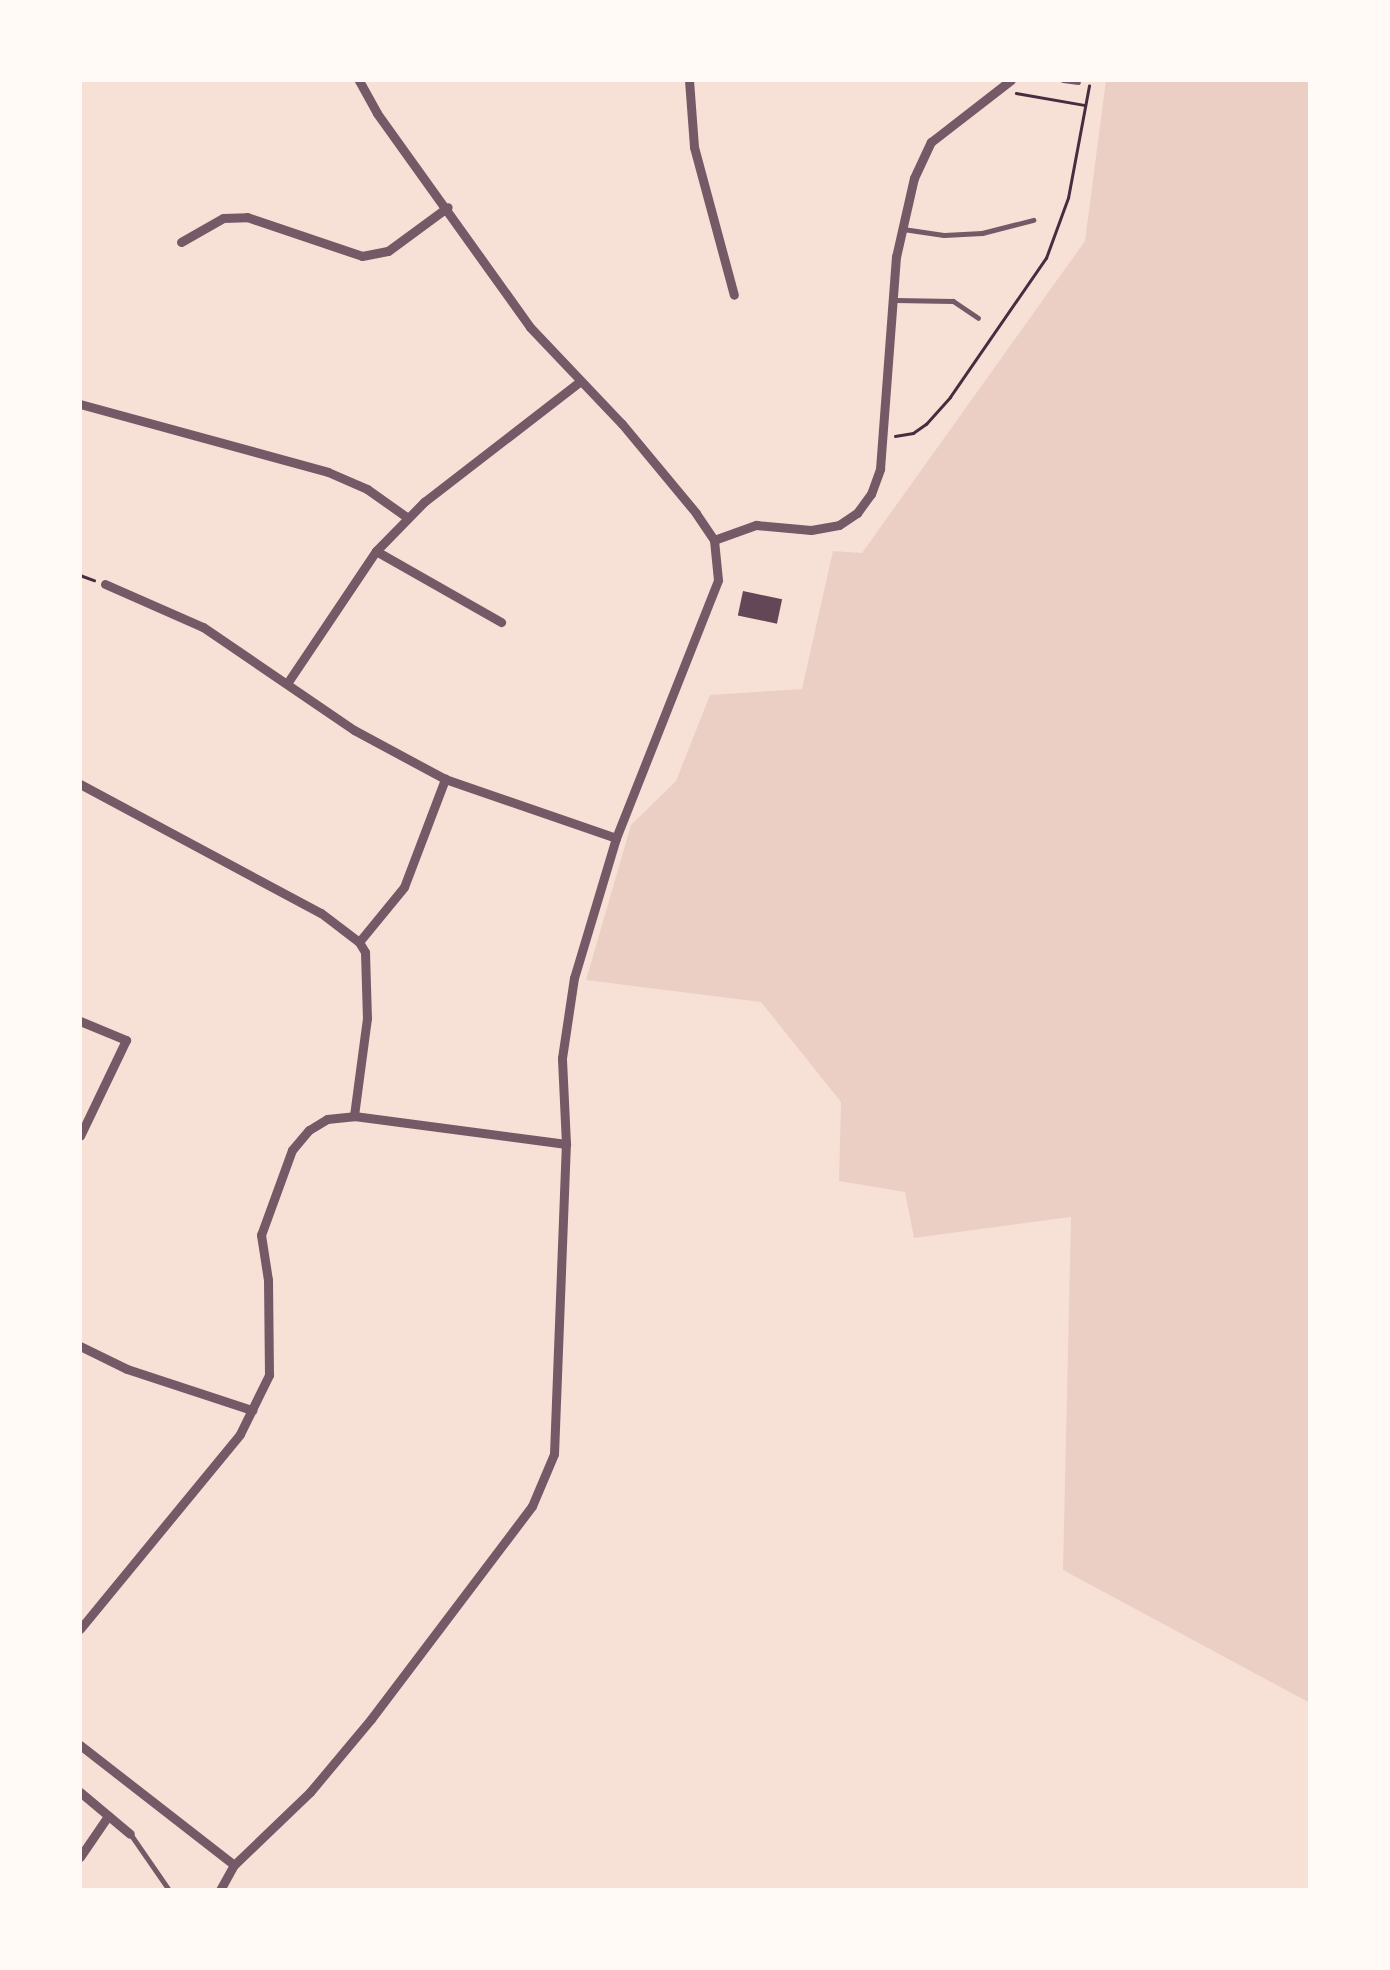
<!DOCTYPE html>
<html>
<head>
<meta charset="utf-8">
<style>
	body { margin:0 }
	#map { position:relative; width:1390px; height:1970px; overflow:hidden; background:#f7e1d7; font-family:"Source Serif 4",serif }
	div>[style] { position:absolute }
	.green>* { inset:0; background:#ebcfc5 }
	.building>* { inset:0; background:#644757; transform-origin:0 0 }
	.path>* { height:2.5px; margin:-1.25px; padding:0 1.25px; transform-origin:1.25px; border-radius:1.25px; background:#4a2c40 }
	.service>* { height:5px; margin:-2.5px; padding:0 2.5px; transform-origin:2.5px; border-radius:2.5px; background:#755966 }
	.minor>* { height:9px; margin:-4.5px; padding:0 4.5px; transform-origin:4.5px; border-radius:4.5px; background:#755966 }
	span { translate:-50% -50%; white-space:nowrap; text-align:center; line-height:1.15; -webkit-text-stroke:9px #fffaf5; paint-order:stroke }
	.frame { position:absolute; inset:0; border:82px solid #fffaf5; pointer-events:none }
</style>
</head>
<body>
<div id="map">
	<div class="green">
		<i style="clip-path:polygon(1106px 80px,1310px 80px,1310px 1703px,1063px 1570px,1071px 1217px,914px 1238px,905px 1192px,839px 1181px,841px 1102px,761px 1002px,586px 980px,631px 825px,676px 781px,710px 695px,802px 689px,833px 551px,862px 553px,1085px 241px)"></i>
	</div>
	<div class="building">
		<i style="left:743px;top:591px;width:40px;height:25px;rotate:12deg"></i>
	</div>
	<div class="path">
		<i style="left:1016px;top:93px;width:70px;rotate:9.9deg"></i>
		<i style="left:895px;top:436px;width:18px;rotate:-9deg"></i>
		<i style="left:913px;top:433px;width:16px;rotate:-35deg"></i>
		<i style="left:926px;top:424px;width:36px;rotate:-48deg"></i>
		<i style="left:950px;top:397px;width:169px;rotate:-55.4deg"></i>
		<i style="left:1046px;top:258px;width:64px;rotate:-69.9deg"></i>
		<i style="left:1068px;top:198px;width:114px;rotate:-79.4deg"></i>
		<i style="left:80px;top:575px;width:15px;rotate:20deg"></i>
	</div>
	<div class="service">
		<i style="left:1063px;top:80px;width:15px;rotate:8deg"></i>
		<i style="left:903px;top:229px;width:41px;rotate:8.3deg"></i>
		<i style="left:944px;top:235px;width:38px;rotate:-3deg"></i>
		<i style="left:982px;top:233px;width:53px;rotate:-14.3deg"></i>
		<i style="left:895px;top:300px;width:58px;rotate:1deg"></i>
		<i style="left:953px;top:301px;width:30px;rotate:34deg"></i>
		<i style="left:131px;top:1835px;width:67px;rotate:55.4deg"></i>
	</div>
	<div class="minor">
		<i style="left:689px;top:80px;width:67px;rotate:85.7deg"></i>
		<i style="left:694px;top:147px;width:153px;rotate:74.9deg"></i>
		<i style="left:181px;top:242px;width:48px;rotate:-29.7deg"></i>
		<i style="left:223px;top:218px;width:24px;rotate:-2deg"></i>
		<i style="left:247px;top:217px;width:121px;rotate:18.7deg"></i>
		<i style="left:362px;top:256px;width:26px;rotate:-11deg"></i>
		<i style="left:388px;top:251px;width:74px;rotate:-36.3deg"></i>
		<i style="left:80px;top:404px;width:257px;rotate:15.3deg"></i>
		<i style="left:328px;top:472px;width:43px;rotate:23.6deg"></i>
		<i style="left:367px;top:489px;width:50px;rotate:35.3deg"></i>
		<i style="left:714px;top:540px;width:45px;rotate:-19.7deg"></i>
		<i style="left:756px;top:525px;width:55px;rotate:5.2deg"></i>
		<i style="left:811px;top:530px;width:28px;rotate:-10deg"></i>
		<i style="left:839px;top:525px;width:22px;rotate:-34deg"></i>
		<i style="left:857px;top:513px;width:24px;rotate:-54deg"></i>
		<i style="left:871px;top:494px;width:27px;rotate:-70deg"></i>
		<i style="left:880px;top:469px;width:213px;rotate:-85.7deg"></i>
		<i style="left:896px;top:257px;width:81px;rotate:-77.2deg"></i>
		<i style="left:914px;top:178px;width:40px;rotate:-65deg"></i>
		<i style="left:931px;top:142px;width:101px;rotate:-37.8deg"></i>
		<i style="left:376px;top:551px;width:144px;rotate:29.6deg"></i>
		<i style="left:105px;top:584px;width:107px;rotate:23.7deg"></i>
		<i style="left:203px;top:627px;width:183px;rotate:34.3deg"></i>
		<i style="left:354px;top:730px;width:103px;rotate:28.3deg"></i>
		<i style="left:445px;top:779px;width:181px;rotate:19deg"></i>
		<i style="left:288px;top:682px;width:158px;rotate:-56.1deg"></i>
		<i style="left:376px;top:551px;width:69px;rotate:-45.6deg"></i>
		<i style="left:424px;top:502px;width:196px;rotate:-37.7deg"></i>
		<i style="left:80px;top:784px;width:273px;rotate:28.2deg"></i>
		<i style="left:321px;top:913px;width:48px;rotate:37.3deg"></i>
		<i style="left:359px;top:942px;width:12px;rotate:59deg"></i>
		<i style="left:365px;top:952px;width:66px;rotate:88.3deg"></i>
		<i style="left:367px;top:1018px;width:99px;rotate:97.6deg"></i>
		<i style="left:359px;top:942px;width:71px;rotate:-50.7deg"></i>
		<i style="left:404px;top:887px;width:116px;rotate:-69.2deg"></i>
		<i style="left:80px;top:1021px;width:50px;rotate:22.4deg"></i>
		<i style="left:126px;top:1040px;width:106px;rotate:115.6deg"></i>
		<i style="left:80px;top:1346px;width:52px;rotate:26.1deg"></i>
		<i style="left:127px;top:1369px;width:132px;rotate:18.2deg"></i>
		<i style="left:80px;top:1629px;width:252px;rotate:-50.6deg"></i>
		<i style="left:240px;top:1434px;width:66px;rotate:-63.8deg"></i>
		<i style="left:269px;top:1375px;width:95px;rotate:-90.6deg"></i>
		<i style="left:268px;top:1280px;width:46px;rotate:-98.8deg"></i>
		<i style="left:261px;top:1235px;width:90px;rotate:-70deg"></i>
		<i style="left:292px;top:1150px;width:26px;rotate:-50deg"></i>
		<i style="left:309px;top:1130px;width:21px;rotate:-31deg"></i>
		<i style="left:327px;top:1119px;width:27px;rotate:-6deg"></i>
		<i style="left:354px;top:1116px;width:214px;rotate:7.5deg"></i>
		<i style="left:80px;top:1745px;width:195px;rotate:37.9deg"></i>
		<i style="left:80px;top:1792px;width:65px;rotate:40deg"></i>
		<i style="left:80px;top:1857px;width:50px;rotate:-55.7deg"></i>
		<i style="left:220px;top:1890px;width:29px;rotate:-61deg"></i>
		<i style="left:234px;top:1865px;width:105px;rotate:-43.8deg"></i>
		<i style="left:310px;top:1792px;width:95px;rotate:-50.1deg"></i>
		<i style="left:371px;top:1719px;width:267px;rotate:-52.9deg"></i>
		<i style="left:532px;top:1506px;width:56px;rotate:-67.1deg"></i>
		<i style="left:554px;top:1454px;width:310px;rotate:-87.8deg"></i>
		<i style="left:566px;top:1144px;width:86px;rotate:-92.7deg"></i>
		<i style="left:562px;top:1058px;width:81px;rotate:-81.5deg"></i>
		<i style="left:574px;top:978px;width:146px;rotate:-73.3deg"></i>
		<i style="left:616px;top:838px;width:277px;rotate:-68.4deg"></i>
		<i style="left:718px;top:580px;width:40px;rotate:-95.7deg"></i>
		<i style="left:714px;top:540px;width:32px;rotate:-124deg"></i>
		<i style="left:696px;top:513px;width:116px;rotate:-129.7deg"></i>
		<i style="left:622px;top:424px;width:134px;rotate:-133.5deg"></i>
		<i style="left:530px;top:327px;width:263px;rotate:-125.6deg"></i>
		<i style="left:377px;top:113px;width:38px;rotate:-119deg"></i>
	</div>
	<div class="frame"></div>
</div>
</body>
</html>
